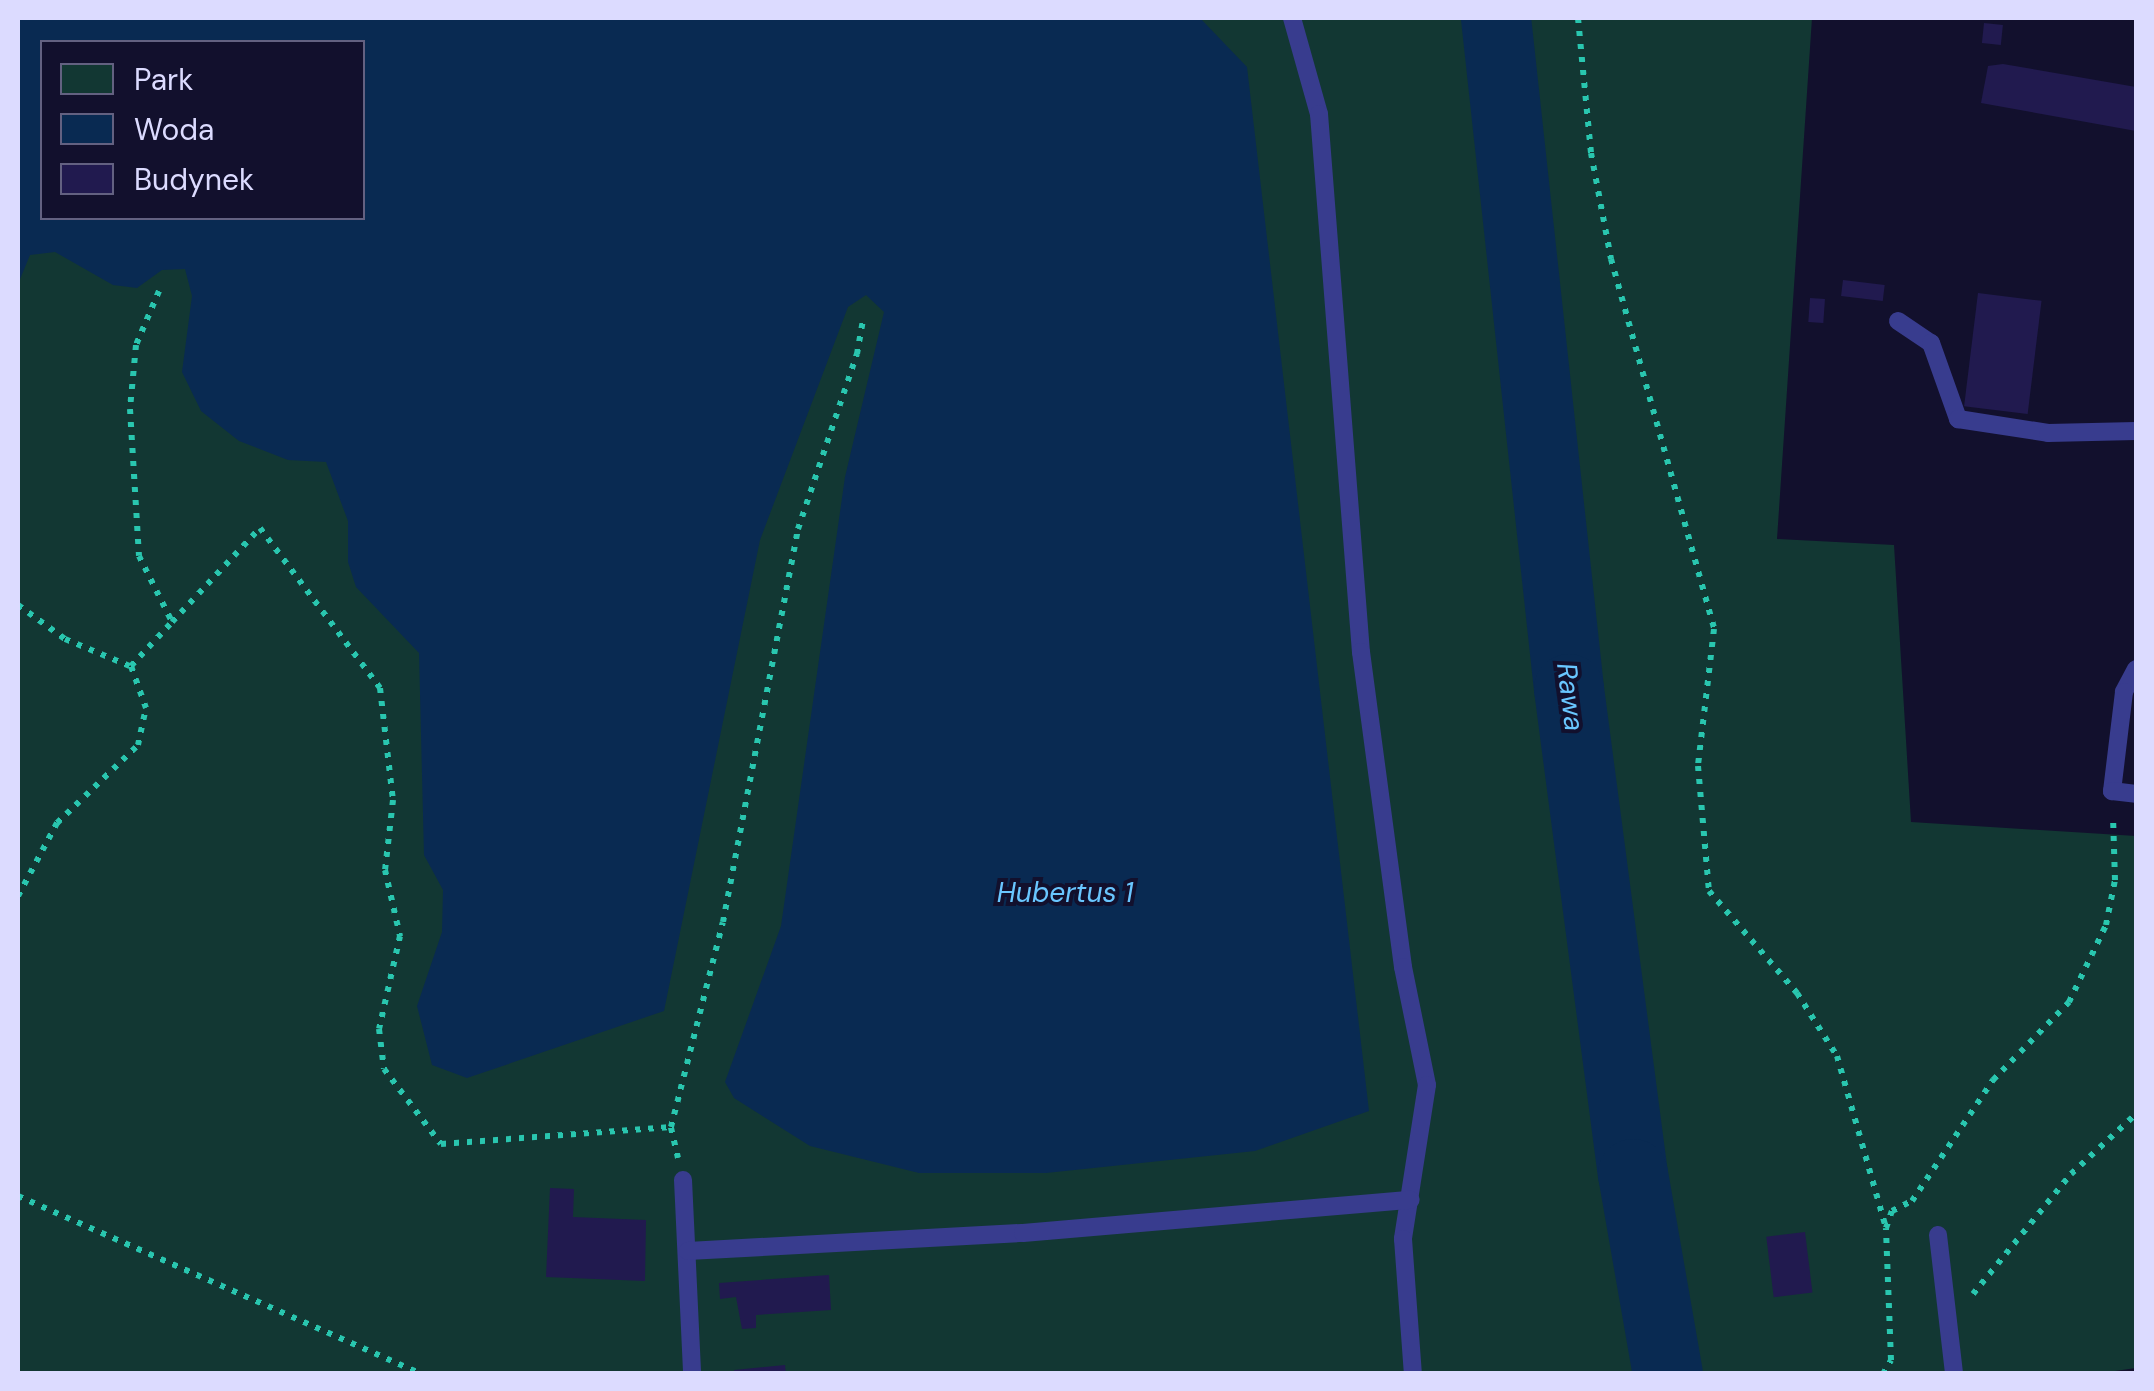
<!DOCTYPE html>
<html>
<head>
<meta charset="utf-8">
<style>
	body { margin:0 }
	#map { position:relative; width:2154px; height:1391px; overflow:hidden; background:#12102d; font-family:"DM Sans",sans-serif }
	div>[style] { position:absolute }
	.green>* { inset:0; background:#123733 }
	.water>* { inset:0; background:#092a52 }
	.river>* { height:70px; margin:-35px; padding:0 35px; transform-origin:35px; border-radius:35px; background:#092a52 }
	.building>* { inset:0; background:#211a4f; transform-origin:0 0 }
	.path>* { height:6px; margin-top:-3px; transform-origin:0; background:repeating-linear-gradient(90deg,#29c6af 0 5px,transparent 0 13px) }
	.service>* { height:18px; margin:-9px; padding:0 9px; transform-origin:9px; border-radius:9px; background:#383c8e }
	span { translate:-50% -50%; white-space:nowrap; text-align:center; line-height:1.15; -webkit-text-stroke:8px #12102d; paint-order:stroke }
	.water-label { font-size:28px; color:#69c6ff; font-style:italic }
	.frame { position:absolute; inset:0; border:20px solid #dcdbff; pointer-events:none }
	.legend { position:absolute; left:40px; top:40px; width:325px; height:180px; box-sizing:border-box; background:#12102d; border:2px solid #636181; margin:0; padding:12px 18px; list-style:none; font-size:30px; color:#dcdbff }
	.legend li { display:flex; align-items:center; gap:20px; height:50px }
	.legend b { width:50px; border:2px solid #636181 }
</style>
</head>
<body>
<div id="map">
	<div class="green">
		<i style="clip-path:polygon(evenodd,18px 18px,1479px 18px,1562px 760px,1650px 1373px,18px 1373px,18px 18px,42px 42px,362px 42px,362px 218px,42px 218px,42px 42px)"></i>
		<i style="clip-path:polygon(1514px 18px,1812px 18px,1777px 539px,1894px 545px,1911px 822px,2136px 836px,2136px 1368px,2094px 1374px,1681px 1373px,1617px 955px)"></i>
	</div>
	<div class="water">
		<i style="clip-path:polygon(evenodd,18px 18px,1200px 18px,1247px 67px,1369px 1111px,1255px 1151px,1046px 1173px,919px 1173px,810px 1146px,734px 1098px,725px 1082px,781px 926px,845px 477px,884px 312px,866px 295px,848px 307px,760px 540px,664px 1011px,467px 1078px,432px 1065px,417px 1006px,442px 932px,443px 890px,424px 855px,419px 653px,356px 587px,348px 562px,348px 521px,326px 462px,288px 460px,239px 441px,201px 411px,182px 372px,192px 296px,185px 269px,162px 270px,137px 288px,113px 285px,55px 252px,30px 255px,18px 284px,18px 18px,42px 42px,362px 42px,362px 218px,42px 218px,42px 42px)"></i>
	</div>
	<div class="river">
		<i style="left:1496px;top:18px;width:675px;rotate:83.79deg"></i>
		<i style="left:1569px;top:689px;width:489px;rotate:82.5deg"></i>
		<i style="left:1633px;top:1174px;width:203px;rotate:80.1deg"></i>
	</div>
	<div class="building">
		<i style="left:1984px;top:23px;width:19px;height:20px;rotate:6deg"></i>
		<i style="clip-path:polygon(2003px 64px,2136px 87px,2136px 131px,1981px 103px,1988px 66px)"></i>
		<i style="left:1843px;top:280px;width:42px;height:16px;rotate:7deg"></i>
		<i style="left:1978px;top:293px;width:64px;height:114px;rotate:7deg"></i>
		<i style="left:1810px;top:298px;width:15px;height:24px;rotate:4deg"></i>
		<i style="clip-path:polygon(550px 1188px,574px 1189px,573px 1217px,646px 1220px,645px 1281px,546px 1277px)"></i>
		<i style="left:1805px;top:1232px;width:61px;height:39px;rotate:83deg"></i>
		<i style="clip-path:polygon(829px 1275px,831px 1310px,756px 1315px,756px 1328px,742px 1329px,736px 1297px,720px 1299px,719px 1283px)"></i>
		<i style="clip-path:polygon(785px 1365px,786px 1374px,735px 1374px,734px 1370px)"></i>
	</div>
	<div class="path">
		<i style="left:1578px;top:18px;width:136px;rotate:84.5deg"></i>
		<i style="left:1591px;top:153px;width:108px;rotate:79.3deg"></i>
		<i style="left:1611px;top:259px;width:384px;rotate:74.4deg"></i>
		<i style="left:1714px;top:629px;width:138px;rotate:96.7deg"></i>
		<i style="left:1698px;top:766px;width:125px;rotate:85deg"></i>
		<i style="left:1709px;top:891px;width:135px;rotate:49.2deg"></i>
		<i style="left:1797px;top:993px;width:75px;rotate:57.6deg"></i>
		<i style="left:1837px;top:1056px;width:179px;rotate:74.1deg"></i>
		<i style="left:159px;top:291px;width:59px;rotate:113.1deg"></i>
		<i style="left:136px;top:345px;width:64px;rotate:95.4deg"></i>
		<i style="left:130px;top:409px;width:147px;rotate:86.5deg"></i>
		<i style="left:139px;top:556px;width:74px;rotate:63.4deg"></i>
		<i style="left:172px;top:622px;width:129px;rotate:-46.9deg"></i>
		<i style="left:260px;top:528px;width:200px;rotate:53.1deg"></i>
		<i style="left:380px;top:688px;width:113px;rotate:83.4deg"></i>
		<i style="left:393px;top:800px;width:70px;rotate:96.5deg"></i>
		<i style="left:385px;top:870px;width:68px;rotate:77.2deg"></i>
		<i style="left:400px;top:936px;width:95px;rotate:102.7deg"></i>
		<i style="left:379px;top:1029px;width:40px;rotate:82.9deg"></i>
		<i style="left:384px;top:1069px;width:94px;rotate:52.8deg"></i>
		<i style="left:441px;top:1144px;width:231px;rotate:-4.2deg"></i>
		<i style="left:18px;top:605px;width:58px;rotate:35.9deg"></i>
		<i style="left:65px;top:639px;width:70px;rotate:22.6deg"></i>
		<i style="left:18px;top:896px;width:83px;rotate:-61.9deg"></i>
		<i style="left:57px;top:823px;width:112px;rotate:-43.9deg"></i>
		<i style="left:138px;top:745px;width:38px;rotate:-78deg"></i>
		<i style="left:146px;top:708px;width:45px;rotate:-109.7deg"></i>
		<i style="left:131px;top:666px;width:60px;rotate:-47deg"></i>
		<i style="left:678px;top:1158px;width:32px;rotate:-103deg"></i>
		<i style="left:671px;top:1127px;width:211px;rotate:-75.8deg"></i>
		<i style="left:723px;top:922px;width:400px;rotate:-79.2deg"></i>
		<i style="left:798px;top:529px;width:185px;rotate:-71.4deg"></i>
		<i style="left:857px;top:354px;width:36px;rotate:-80deg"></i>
		<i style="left:18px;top:1196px;width:441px;rotate:23.8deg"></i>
		<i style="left:1973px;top:1294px;width:155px;rotate:-50.8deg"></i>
		<i style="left:2071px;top:1174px;width:88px;rotate:-42.7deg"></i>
		<i style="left:1883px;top:1374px;width:16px;rotate:-60deg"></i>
		<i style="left:1891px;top:1360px;width:132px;rotate:-92.2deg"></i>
		<i style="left:1886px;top:1228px;width:18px;rotate:-71deg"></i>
		<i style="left:1892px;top:1211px;width:22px;rotate:-27deg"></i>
		<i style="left:1912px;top:1201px;width:146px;rotate:-56.2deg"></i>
		<i style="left:1993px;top:1080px;width:109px;rotate:-45.7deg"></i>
		<i style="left:2069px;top:1002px;width:85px;rotate:-64.3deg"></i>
		<i style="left:2106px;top:925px;width:46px;rotate:-78.7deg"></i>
		<i style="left:2115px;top:880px;width:64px;rotate:-91.8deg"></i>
	</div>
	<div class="service">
		<i style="left:1292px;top:18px;width:100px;rotate:74.3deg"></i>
		<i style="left:1319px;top:114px;width:540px;rotate:85.54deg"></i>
		<i style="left:1361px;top:652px;width:318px;rotate:82.4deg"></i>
		<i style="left:1403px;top:967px;width:120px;rotate:78.5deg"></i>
		<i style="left:1427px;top:1085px;width:156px;rotate:98.9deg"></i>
		<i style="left:1403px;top:1239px;width:135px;rotate:85.8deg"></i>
		<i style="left:1898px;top:321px;width:40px;rotate:34deg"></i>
		<i style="left:1931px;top:343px;width:81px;rotate:70.4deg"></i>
		<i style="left:1958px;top:419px;width:91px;rotate:8.8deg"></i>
		<i style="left:2048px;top:433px;width:88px;rotate:-1.3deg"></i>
		<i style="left:2136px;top:669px;width:26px;rotate:118deg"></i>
		<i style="left:2124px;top:692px;width:100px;rotate:96.9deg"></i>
		<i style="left:2112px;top:791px;width:24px;rotate:7deg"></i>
		<i style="left:683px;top:1180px;width:194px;rotate:87.3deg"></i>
		<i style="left:1938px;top:1235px;width:140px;rotate:83.4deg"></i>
		<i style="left:688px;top:1251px;width:335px;rotate:-3.1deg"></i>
		<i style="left:1023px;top:1233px;width:389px;rotate:-4.9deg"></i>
	</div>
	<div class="water-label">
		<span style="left:1570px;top:697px;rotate:83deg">Rawa</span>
		<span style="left:1065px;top:893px">Hubertus 1</span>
	</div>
	<div class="frame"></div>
	<ul class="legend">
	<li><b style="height:28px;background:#123733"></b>Park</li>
	<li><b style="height:28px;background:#092a52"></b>Woda</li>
	<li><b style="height:28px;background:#211a4f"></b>Budynek</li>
	</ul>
</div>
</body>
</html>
